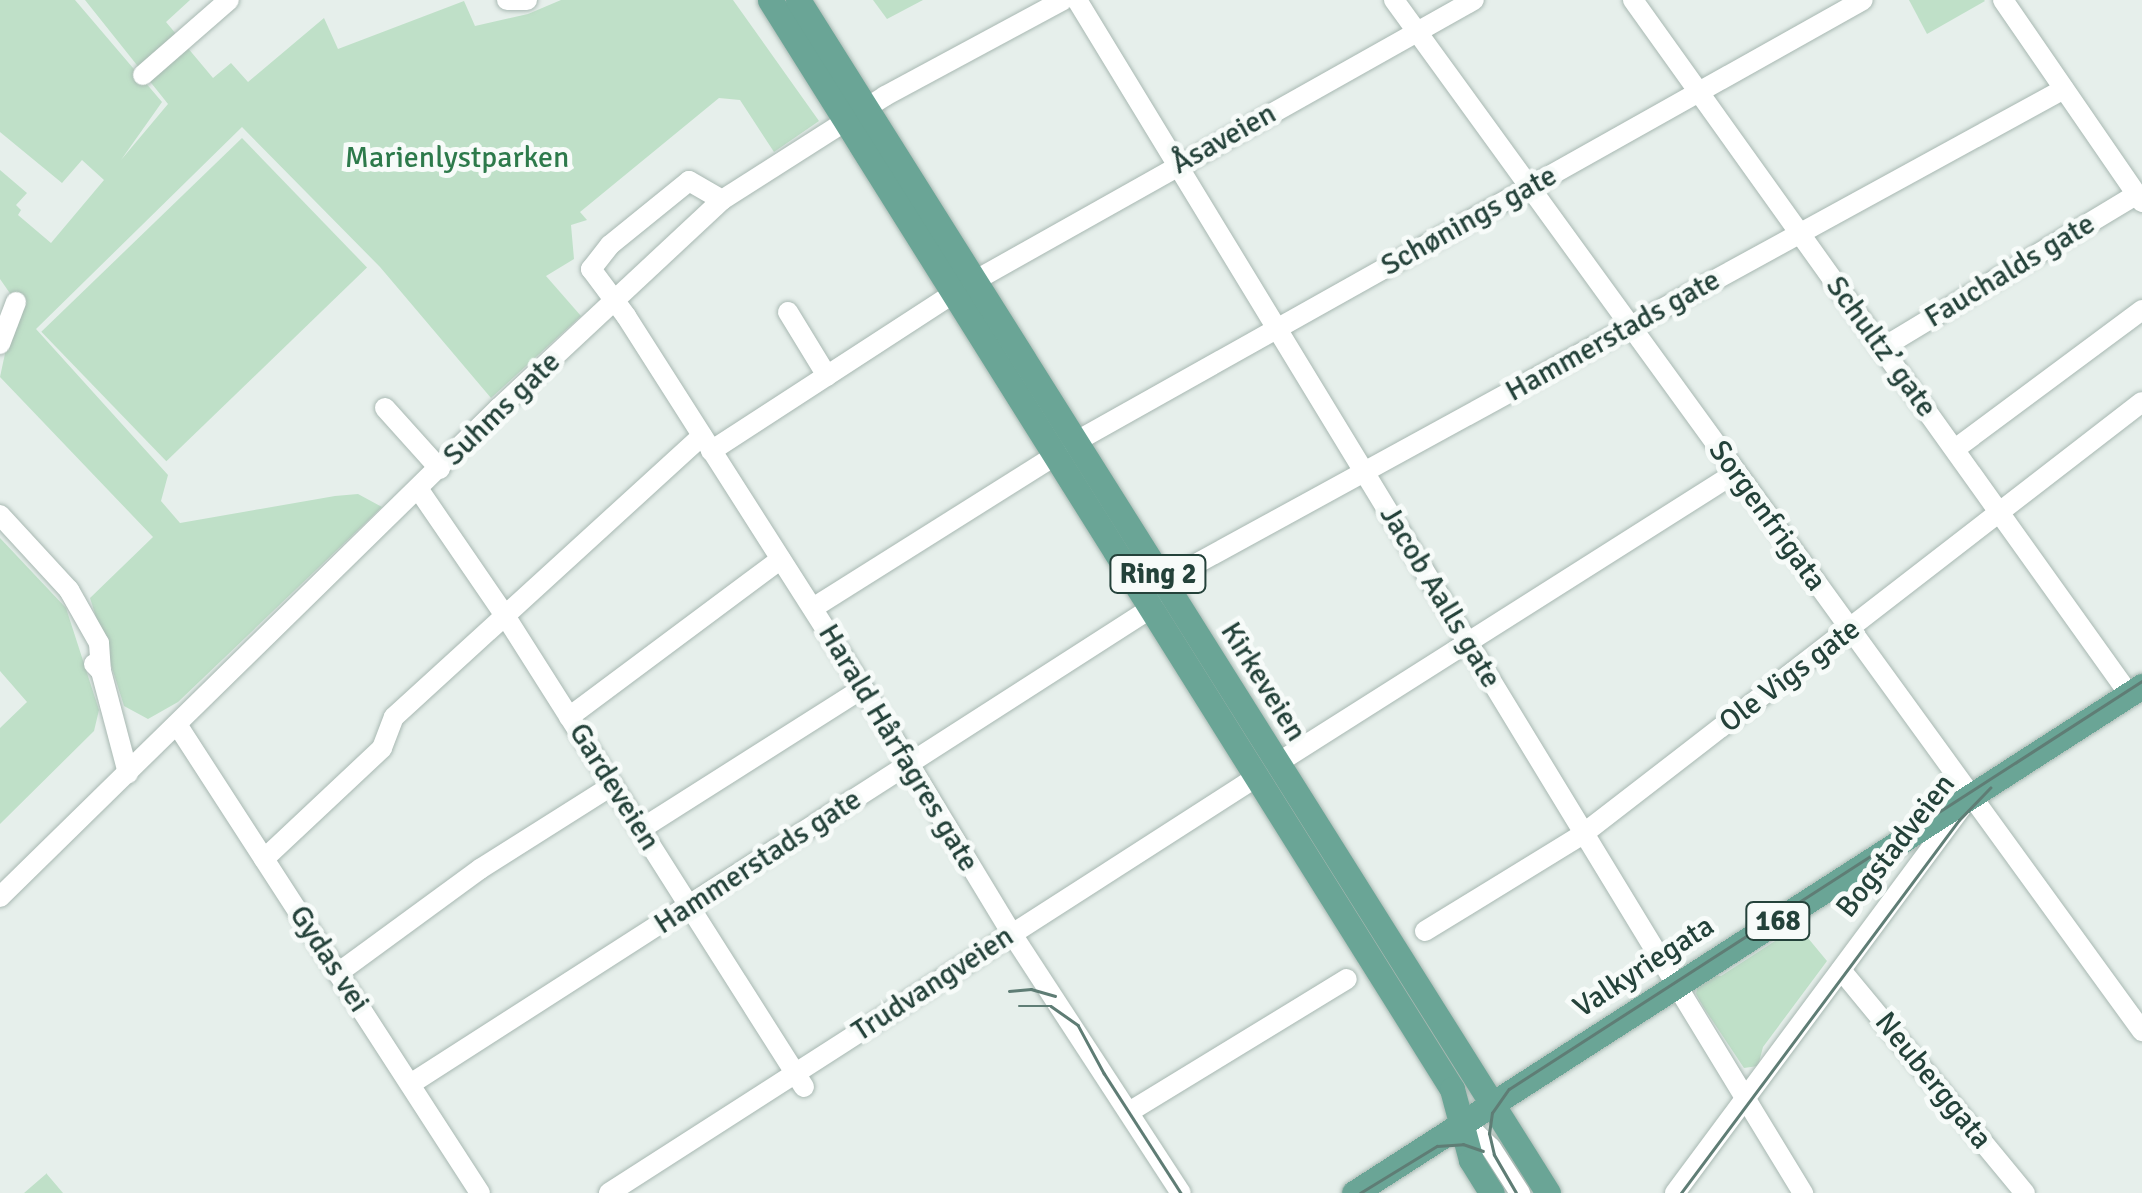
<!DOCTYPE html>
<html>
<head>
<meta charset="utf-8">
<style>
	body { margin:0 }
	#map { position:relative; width:2142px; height:1193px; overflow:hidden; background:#e6efeb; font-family:Signika,sans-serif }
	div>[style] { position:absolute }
	.green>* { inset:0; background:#bfe0c8; transform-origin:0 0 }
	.roads { filter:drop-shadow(0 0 2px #a8b8b2) drop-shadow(0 0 2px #a8b8b2) }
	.minor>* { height:20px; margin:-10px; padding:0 10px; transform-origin:10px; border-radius:10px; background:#fff }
	.major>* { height:25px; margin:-12.5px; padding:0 12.5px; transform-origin:12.5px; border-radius:12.5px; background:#6aa596 }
	.tram>* { height:2.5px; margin:-1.25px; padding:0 1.25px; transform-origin:1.25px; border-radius:1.25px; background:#5f7d75 }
	span { translate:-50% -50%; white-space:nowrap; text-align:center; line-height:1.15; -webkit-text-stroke:10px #f7fbf9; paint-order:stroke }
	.shield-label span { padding:2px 8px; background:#f7fbf9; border:2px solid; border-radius:8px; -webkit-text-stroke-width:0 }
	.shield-label { font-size:28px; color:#24423a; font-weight:700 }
	.street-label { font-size:30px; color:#24423a }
	.park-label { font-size:30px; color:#2d7a4b }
</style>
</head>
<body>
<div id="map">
	<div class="green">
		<i style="clip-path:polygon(0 0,75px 0,162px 102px,121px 160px,168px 104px,85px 0,190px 0,166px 22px,213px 78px,231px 63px,248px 82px,324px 18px,338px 49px,464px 1px,475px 26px,528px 14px,561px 0,733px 0,819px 121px,774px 152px,740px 100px,719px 98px,580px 212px,587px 220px,571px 225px,574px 259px,546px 276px,581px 316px,491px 398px,380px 267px,242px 127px,36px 329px,168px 475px,161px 501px,180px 523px,335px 496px,358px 494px,382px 507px,178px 702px,148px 719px,124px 706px,90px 598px,153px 537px,0 377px,16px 302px,0 279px,0 170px,27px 193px,16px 205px,21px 210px,18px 215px,51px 243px,104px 180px,82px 160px,62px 183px,0 132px)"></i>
		<i style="clip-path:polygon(873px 0,923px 0,887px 19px)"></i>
		<i style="clip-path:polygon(1909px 0,1984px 0,1985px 1px,1927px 34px)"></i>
		<i style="left:242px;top:138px;width:180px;height:279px;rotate:46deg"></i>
		<i style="clip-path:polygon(0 538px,66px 608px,99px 710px,94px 731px,0 824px,0 728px,27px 702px,0 671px)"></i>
		<i style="clip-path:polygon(1798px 926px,1827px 961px,1763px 1047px,1758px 1066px,1744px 1068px,1704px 1008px,1696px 994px,1698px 984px,1712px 975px,1721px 976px)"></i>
		<i style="clip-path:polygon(46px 1173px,63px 1193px,24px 1193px,46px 1174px)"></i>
	</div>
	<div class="roads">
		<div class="minor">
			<i style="left:507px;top:0;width:20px"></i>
			<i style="left:1077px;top:0;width:1397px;rotate:58.68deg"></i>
			<i style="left:1394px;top:0;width:1274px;rotate:54.04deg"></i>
			<i style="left:1633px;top:0;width:853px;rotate:54.45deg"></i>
			<i style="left:2003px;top:0;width:245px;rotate:55.5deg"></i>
			<i style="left:143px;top:75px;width:114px;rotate:-41.1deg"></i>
			<i style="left:722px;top:200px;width:38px;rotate:-150deg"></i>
			<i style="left:689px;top:181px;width:102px;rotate:141deg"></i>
			<i style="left:610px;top:245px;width:31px;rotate:128deg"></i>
			<i style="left:591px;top:269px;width:59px;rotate:53.3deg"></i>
			<i style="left:626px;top:316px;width:441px;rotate:57.5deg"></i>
			<i style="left:863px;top:688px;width:288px;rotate:58.8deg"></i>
			<i style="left:1012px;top:934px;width:309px;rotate:56.9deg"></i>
			<i style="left:976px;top:280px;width:571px;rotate:-29.35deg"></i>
			<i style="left:788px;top:312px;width:75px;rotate:58.6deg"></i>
			<i style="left:0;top:344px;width:45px;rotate:-69.1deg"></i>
			<i style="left:1882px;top:348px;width:298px;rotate:-31.1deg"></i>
			<i style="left:385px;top:408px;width:82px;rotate:48deg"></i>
			<i style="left:1075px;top:442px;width:903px;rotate:-29.29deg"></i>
			<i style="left:1955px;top:449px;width:233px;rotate:-36.6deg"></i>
			<i style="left:711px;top:451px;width:292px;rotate:-33deg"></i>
			<i style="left:419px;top:490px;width:150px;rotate:55.6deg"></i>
			<i style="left:504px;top:614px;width:560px;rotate:57.62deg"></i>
			<i style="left:0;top:515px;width:102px;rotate:47.4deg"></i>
			<i style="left:69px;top:590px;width:61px;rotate:60.5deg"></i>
			<i style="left:99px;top:643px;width:28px;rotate:86deg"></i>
			<i style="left:1163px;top:582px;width:1027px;rotate:-28.69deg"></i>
			<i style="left:813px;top:608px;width:289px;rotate:-32.2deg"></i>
			<i style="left:94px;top:664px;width:10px;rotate:45deg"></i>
			<i style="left:101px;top:671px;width:106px;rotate:75.2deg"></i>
			<i style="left:569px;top:717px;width:264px;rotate:-36.7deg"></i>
			<i style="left:178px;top:726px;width:556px;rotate:57.11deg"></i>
			<i style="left:1276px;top:764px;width:543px;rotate:-32.37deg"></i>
			<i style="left:641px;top:829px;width:263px;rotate:-32.4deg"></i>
			<i style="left:264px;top:859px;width:162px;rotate:-43.2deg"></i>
			<i style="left:382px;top:748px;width:33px;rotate:-69deg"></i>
			<i style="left:394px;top:717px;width:417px;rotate:-42.4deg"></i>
			<i style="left:0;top:897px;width:699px;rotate:-44.42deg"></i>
			<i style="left:499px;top:408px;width:305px;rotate:-43deg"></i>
			<i style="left:722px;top:200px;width:193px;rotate:-32.5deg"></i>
			<i style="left:885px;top:96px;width:202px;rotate:-28.3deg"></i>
			<i style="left:1425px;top:931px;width:185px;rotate:-31.5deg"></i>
			<i style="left:1583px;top:834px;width:706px;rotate:-37.7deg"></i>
			<i style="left:1841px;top:970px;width:289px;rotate:50.5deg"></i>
			<i style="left:338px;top:973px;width:176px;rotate:-36.2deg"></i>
			<i style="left:480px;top:869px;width:157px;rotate:-32.3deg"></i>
			<i style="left:412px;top:1083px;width:881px;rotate:-32.72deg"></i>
			<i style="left:1129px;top:1112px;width:255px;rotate:-31.4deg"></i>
			<i style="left:1464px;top:1122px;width:37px;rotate:44deg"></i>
			<i style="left:1491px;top:1148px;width:54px;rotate:57.2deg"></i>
			<i style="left:609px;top:1193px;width:771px;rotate:-32.72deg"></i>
			<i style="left:1675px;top:1193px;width:483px;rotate:-53.4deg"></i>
		</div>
		<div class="major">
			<i style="left:770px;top:0;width:1285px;rotate:57.94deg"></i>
			<i style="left:1452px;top:1089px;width:73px;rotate:75deg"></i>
			<i style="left:1471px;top:1160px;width:39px;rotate:58deg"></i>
			<i style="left:798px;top:0;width:1409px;rotate:57.84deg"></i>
			<i style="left:1354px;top:1193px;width:937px;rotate:-32.76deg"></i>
		</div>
	</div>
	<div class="tram">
		<i style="left:1009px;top:991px;width:22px;rotate:-5deg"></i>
		<i style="left:1031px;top:989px;width:25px;rotate:16deg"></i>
		<i style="left:1019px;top:1006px;width:32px"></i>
		<i style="left:1051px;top:1006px;width:33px;rotate:35deg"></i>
		<i style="left:1078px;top:1025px;width:55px;rotate:61.6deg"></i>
		<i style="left:1104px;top:1073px;width:143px;rotate:57.3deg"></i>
		<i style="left:1360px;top:1193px;width:90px;rotate:-31.4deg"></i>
		<i style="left:1437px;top:1146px;width:26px;rotate:-4deg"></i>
		<i style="left:1463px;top:1144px;width:21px;rotate:19deg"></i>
		<i style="left:1516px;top:1193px;width:44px;rotate:-120.1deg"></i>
		<i style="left:1494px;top:1155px;width:22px;rotate:-103deg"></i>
		<i style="left:1489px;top:1134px;width:21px;rotate:-82deg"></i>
		<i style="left:1492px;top:1113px;width:29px;rotate:-55deg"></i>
		<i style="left:1509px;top:1089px;width:753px;rotate:-32.8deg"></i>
		<i style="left:1681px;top:1193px;width:465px;rotate:-53.3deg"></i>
		<i style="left:1959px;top:820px;width:45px;rotate:-45.9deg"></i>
	</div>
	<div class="shield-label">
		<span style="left:1158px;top:574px">Ring 2</span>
		<span style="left:1778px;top:921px">168</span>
	</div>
	<div class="street-label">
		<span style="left:1224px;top:139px;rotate:-29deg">Åsaveien</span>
		<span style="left:1469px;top:221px;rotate:-29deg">Schønings gate</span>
		<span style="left:2010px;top:271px;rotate:-31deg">Fauchalds gate</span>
		<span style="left:1613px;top:336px;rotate:-29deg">Hammerstads gate</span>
		<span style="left:1881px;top:347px;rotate:54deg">Schultz’ gate</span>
		<span style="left:502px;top:409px;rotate:-44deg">Suhms gate</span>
		<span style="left:1767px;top:516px;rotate:54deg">Sorgenfrigata</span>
		<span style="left:1440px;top:597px;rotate:59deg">Jacob Aalls gate</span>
		<span style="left:1790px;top:676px;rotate:-37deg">Ole Vigs gate</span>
		<span style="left:1263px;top:682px;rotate:58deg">Kirkeveien</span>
		<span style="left:898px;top:748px;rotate:59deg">Harald Hårfagres gate</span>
		<span style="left:614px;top:787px;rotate:58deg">Gardeveien</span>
		<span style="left:1896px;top:846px;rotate:-52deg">Bogstadveien</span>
		<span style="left:758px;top:862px;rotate:-33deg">Hammerstads gate</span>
		<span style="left:329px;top:959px;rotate:57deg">Gydas vei</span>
		<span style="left:1644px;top:967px;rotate:-33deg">Valkyriegata</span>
		<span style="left:933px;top:984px;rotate:-33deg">Trudvangveien</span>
		<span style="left:1933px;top:1081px;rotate:51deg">Neuberggata</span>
	</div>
	<div class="park-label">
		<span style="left:457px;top:158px">Marienlystparken</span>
	</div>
</div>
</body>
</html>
